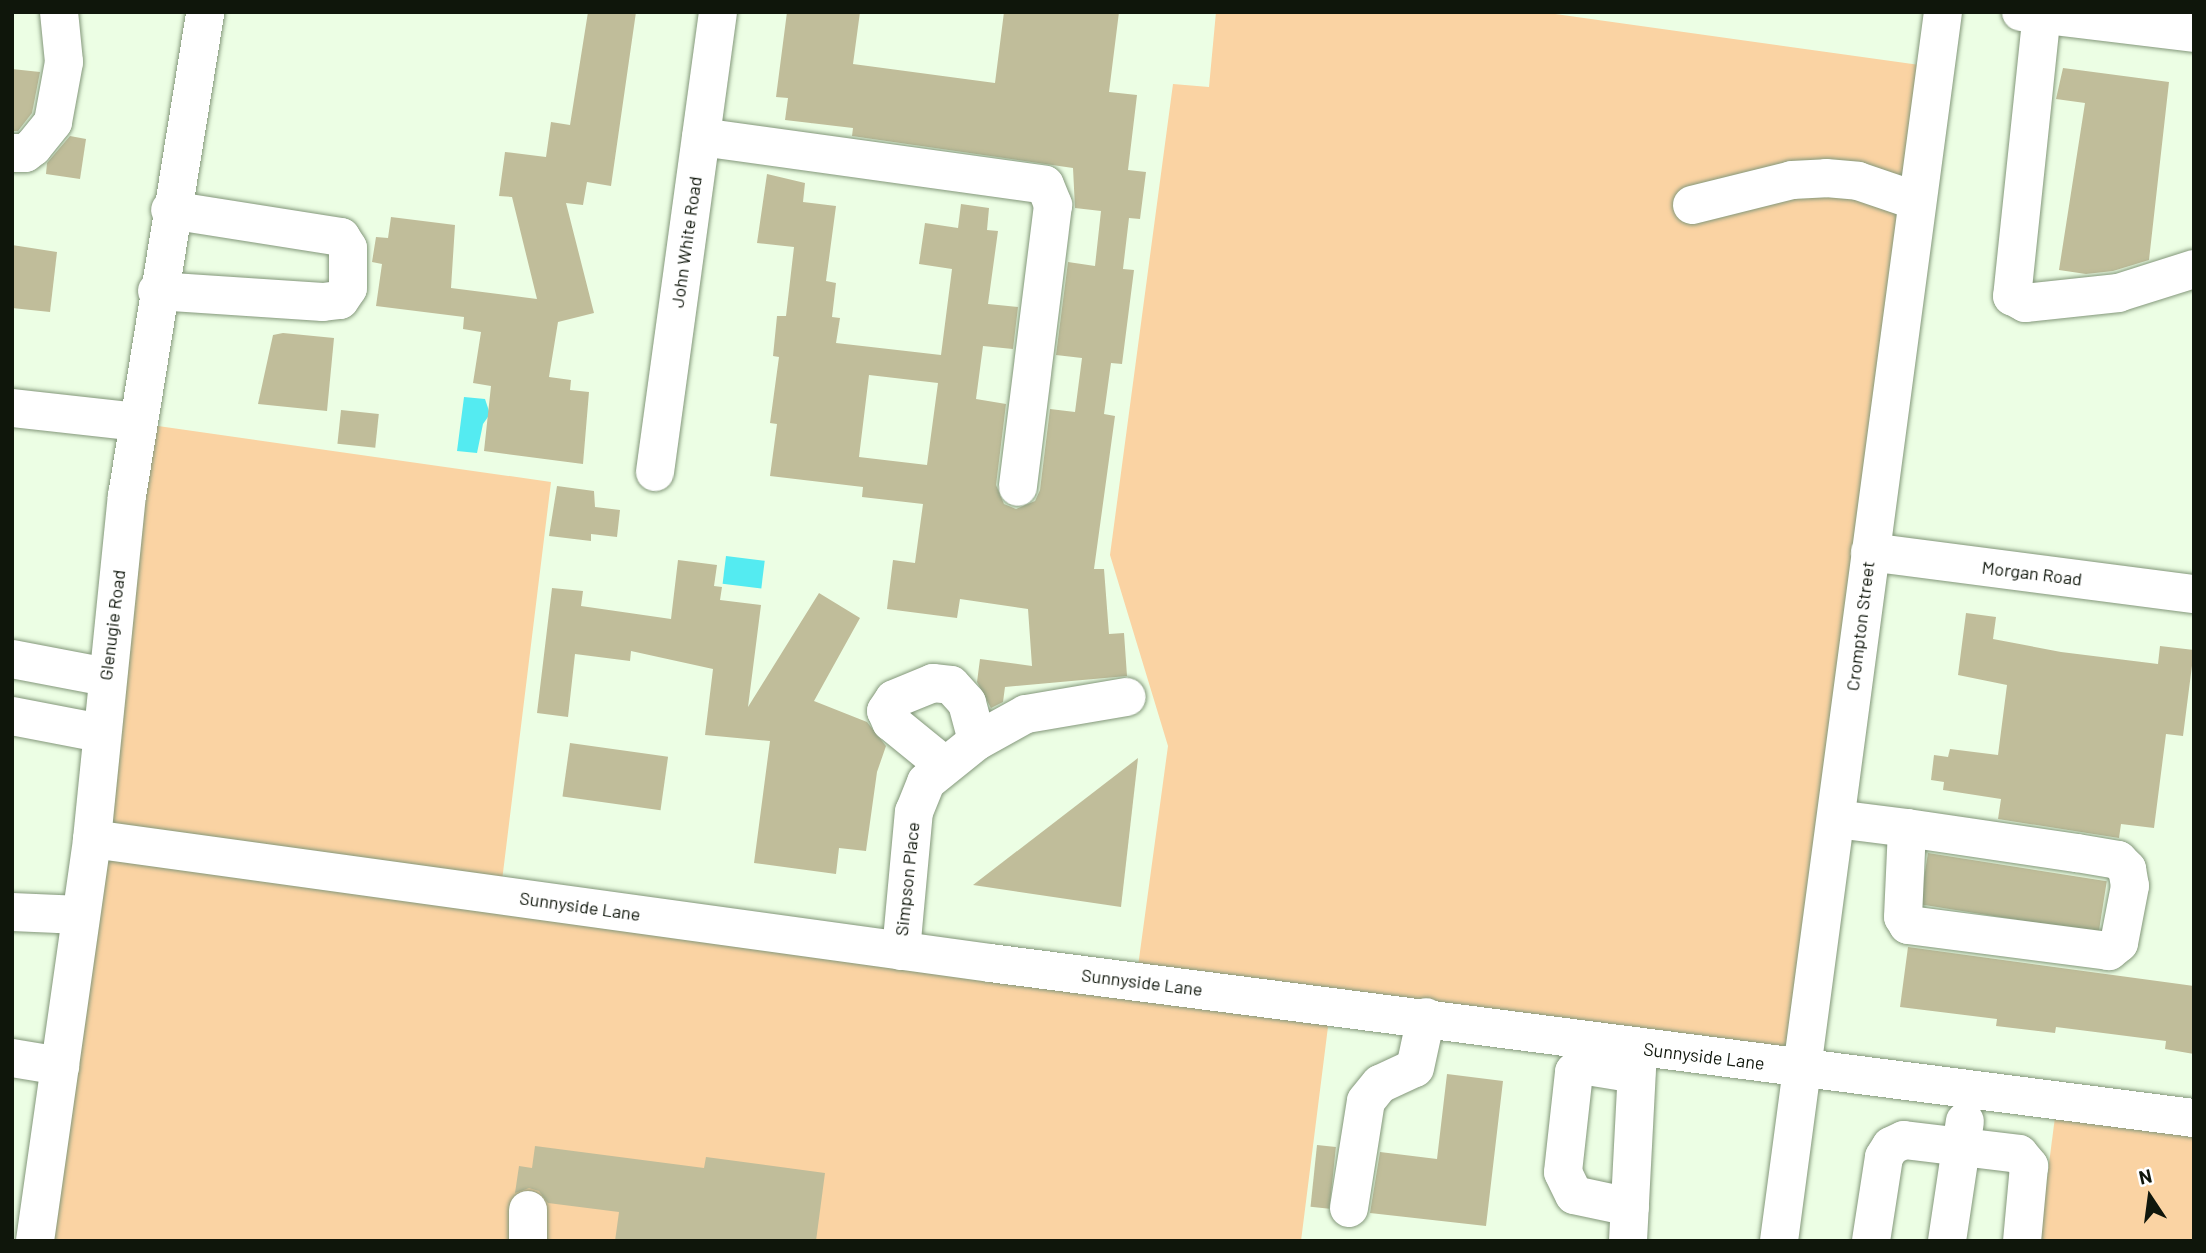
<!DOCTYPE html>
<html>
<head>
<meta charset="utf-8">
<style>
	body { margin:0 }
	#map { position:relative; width:2206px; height:1253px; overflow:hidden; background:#ecfee4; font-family:Barlow,sans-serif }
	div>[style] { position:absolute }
	.green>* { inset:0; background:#fad3a3 }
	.water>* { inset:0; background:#54ebf1; transform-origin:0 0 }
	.building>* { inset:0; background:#c0bd9a; transform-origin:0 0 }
	.roads { filter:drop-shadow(0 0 2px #83977a) drop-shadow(0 0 2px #83977a) }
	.minor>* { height:38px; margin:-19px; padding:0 19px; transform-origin:19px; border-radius:19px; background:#fff }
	span { translate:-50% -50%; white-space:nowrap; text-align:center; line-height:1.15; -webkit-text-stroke:5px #fff; paint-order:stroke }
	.street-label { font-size:18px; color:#0f160b }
	.frame { position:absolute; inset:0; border:14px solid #0f160b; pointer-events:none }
	.north { position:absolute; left:2115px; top:1162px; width:70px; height:70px; -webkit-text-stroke:5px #fff; paint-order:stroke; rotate:347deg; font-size:19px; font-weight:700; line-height:28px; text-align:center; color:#0f160b }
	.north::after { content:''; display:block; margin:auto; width:24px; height:32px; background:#0f160b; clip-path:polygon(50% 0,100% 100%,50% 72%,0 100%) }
</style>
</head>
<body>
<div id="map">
	<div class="green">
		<i style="clip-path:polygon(1216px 12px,1541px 12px,1934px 67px,1802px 1068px,1331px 1003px,1301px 1241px,34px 1241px,137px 423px,551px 482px,500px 897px,1136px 981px,1168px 746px,1110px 555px,1173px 84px,1209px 87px)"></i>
		<i style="clip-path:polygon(2055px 1117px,2194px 1135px,2194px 1241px,2039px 1241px)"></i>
	</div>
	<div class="water">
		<i style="clip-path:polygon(464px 397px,485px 399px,490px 414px,483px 424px,477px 453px,457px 451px)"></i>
		<i style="left:726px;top:556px;width:39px;height:28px;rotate:7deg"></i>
	</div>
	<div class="building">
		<i style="clip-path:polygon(588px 12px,636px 12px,611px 186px,587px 182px,583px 205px,566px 203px,594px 313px,558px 322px,549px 377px,571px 380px,570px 390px,589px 392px,583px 464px,484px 451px,491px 386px,473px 383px,481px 332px,463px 329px,464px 317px,376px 306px,382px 264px,372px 262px,376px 237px,388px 238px,391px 217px,455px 225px,451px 288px,537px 299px,512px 197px,499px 196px,505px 152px,546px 157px,551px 122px,570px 125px)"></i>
		<i style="clip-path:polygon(evenodd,787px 12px,860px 12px,853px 64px,995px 83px,1004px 12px,1119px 12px,1109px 92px,1137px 95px,1128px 170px,1146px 172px,1140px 219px,1129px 218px,1123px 269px,1134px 270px,1122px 364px,1111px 363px,1104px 414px,1115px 416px,1094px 569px,1104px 569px,1109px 634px,1124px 633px,1127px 676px,1005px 687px,1003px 702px,991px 708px,977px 682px,980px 659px,1032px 666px,1028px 609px,960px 599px,957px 618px,887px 609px,893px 560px,915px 563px,923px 504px,862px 497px,863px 487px,770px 476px,777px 424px,770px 423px,779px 357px,773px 356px,777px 316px,786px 316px,794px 247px,757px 243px,767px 174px,805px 183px,803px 202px,836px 206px,826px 281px,836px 283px,832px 317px,840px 318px,836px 343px,941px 355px,952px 269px,919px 264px,925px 223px,958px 228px,961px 204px,989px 208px,987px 230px,998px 231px,988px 304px,1018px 307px,1013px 349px,983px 346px,976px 399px,1006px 404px,996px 485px,1004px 504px,1016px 509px,1035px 501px,1040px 490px,1050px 409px,1075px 412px,1082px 358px,1056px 355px,1068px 262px,1095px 266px,1101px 211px,1075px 208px,1073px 168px,852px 136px,853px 128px,785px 120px,788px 98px,776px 97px,787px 12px,869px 375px,938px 383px,927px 465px,859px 457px,869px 375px)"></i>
		<i style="clip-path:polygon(2063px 68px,2169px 82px,2149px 260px,2113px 271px,2086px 274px,2059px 270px,2085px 103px,2056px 99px)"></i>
		<i style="clip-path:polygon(12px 69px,40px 72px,32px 113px,18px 131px,12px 131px)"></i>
		<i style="clip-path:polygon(70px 136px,86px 139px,80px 179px,46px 174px,47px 163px)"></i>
		<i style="clip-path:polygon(12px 245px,57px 252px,50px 312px,12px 308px)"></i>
		<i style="clip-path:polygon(283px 333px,334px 338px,327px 411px,258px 404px,273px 335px)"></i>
		<i style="left:341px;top:410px;width:38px;height:34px;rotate:6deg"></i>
		<i style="clip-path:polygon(557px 486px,594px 491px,595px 507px,620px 510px,617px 537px,591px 534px,591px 541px,549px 536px)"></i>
		<i style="clip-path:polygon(678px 560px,717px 565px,714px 586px,722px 587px,720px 600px,761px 605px,748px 707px,819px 593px,860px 618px,814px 701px,867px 722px,886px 746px,877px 772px,866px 851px,839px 848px,836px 874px,754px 863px,770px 741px,705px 735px,713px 669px,631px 651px,630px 661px,575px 654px,568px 717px,537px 713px,552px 588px,583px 591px,581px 606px,671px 619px)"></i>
		<i style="clip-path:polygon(1966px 613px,1996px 617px,1993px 639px,2061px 652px,2158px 664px,2160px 646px,2194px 650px,2183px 736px,2166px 734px,2154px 828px,2121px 824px,2119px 838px,1998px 819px,2001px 799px,1943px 790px,1944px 782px,1931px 780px,1934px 755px,1948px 757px,1950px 749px,1998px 755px,2007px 685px,1958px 675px)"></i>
		<i style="left:570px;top:743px;width:99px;height:54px;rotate:8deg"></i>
		<i style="clip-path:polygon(1138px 758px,1121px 907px,973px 885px)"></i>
		<i style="left:1928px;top:853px;width:181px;height:52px;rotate:9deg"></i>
		<i style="clip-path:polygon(1908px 947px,2194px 986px,2194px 1054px,2165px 1049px,2166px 1041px,2056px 1027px,2055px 1033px,1996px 1026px,1997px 1019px,1900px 1007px)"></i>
		<i style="clip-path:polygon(1447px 1074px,1503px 1081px,1486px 1226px,1370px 1213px,1380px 1152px,1437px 1159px)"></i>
		<i style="left:1317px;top:1145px;width:19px;height:62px;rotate:6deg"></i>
		<i style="clip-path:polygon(535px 1146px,704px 1168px,706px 1157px,825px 1173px,816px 1241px,615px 1241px,619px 1212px,548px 1203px,539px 1191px,529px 1188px,515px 1193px,519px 1166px,532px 1168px)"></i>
	</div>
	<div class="roads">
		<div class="minor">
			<i style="left:2021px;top:12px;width:174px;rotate:6.9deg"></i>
			<i style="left:2042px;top:12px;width:286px;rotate:96deg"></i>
			<i style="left:2012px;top:296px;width:15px;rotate:28deg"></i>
			<i style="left:2025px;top:303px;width:94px;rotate:-6.1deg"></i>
			<i style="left:2118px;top:293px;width:80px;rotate:-17.5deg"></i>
			<i style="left:701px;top:137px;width:347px;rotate:7.9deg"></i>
			<i style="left:1045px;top:185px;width:22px;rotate:68deg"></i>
			<i style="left:1053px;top:205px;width:284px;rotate:97.1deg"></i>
			<i style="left:12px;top:153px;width:13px"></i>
			<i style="left:25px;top:153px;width:10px;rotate:-37deg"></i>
			<i style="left:33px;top:147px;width:32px;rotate:-51deg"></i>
			<i style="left:53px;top:122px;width:61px;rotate:-79.6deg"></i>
			<i style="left:64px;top:62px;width:50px;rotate:-95.7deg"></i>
			<i style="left:1692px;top:205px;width:103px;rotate:-14deg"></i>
			<i style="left:1792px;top:180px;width:34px;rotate:-3deg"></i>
			<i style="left:1826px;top:178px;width:32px;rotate:5deg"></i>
			<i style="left:1858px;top:181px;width:62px;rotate:18.7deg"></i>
			<i style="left:157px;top:291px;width:166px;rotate:3.8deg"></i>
			<i style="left:323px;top:302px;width:17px;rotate:-7deg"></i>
			<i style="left:340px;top:300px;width:14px;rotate:-56deg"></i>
			<i style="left:348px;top:288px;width:40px;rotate:-90deg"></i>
			<i style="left:348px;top:248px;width:13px;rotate:-122deg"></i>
			<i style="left:341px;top:237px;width:173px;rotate:-171deg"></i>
			<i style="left:12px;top:408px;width:127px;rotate:6.3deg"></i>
			<i style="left:655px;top:472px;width:464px;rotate:-82.2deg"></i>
			<i style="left:1870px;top:552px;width:327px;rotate:7.4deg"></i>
			<i style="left:12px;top:659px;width:96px;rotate:10.8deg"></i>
			<i style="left:12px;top:716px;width:90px;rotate:10.9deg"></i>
			<i style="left:944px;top:765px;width:68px;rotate:-140.9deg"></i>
			<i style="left:891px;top:722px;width:12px;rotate:-114deg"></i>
			<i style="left:886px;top:711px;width:14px;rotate:-56deg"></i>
			<i style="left:894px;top:699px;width:42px;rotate:-22.3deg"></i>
			<i style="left:933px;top:683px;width:18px;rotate:6deg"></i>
			<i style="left:951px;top:685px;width:24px;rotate:48deg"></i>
			<i style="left:967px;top:703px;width:39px;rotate:75deg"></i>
			<i style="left:1836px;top:819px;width:72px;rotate:7.2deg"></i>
			<i style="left:1907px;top:828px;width:172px;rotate:8.4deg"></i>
			<i style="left:2077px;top:853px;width:42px;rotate:9.7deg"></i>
			<i style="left:2118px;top:860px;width:13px;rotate:45deg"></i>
			<i style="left:2127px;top:869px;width:17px;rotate:80deg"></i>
			<i style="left:2130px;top:886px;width:58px;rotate:100.9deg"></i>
			<i style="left:2119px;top:943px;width:13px;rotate:141deg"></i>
			<i style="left:2109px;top:951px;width:203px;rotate:-172.6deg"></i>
			<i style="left:1908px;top:925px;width:9px;rotate:-122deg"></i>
			<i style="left:1903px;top:917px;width:89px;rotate:-87.4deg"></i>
			<i style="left:92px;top:839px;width:907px;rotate:7.86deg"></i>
			<i style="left:990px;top:963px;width:1214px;rotate:7.34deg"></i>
			<i style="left:12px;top:912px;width:69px;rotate:2.5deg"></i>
			<i style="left:901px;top:951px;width:140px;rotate:-84.7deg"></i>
			<i style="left:914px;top:812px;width:32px;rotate:-68deg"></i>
			<i style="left:926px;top:782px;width:65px;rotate:-38.8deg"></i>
			<i style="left:977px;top:741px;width:56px;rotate:-28.9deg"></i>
			<i style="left:1026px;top:714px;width:102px;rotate:-9.6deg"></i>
			<i style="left:12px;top:1058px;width:49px;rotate:9.5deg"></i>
			<i style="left:1630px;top:1207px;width:57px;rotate:-167.9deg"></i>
			<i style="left:1574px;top:1195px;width:25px;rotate:-116deg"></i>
			<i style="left:1563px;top:1172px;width:101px;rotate:-83.7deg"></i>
			<i style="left:1574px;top:1072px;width:14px;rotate:-25deg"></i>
			<i style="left:1587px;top:1066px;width:50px;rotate:9.3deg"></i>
			<i style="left:1349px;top:1208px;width:108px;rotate:-81deg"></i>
			<i style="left:1366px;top:1101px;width:22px;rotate:-51deg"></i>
			<i style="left:1380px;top:1084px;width:38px;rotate:-25deg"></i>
			<i style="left:1415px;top:1068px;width:52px;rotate:-77.8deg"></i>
			<i style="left:528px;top:1210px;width:31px;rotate:90deg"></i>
			<i style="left:35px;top:1241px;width:406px;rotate:-81.9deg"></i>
			<i style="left:92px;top:839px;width:345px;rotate:-84.2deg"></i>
			<i style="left:127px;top:496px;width:490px;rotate:-80.8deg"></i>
			<i style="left:1628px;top:1241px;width:190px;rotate:-87deg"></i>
			<i style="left:1779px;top:1241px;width:1240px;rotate:-82.4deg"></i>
			<i style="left:1871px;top:1241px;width:85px;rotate:-81.2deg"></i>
			<i style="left:1884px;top:1157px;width:13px;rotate:-58deg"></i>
			<i style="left:1891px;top:1146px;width:14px;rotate:-25deg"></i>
			<i style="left:1904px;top:1140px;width:116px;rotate:6.9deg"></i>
			<i style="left:2019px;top:1154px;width:16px;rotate:50deg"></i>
			<i style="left:2029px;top:1166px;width:75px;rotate:95.3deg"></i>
			<i style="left:1947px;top:1241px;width:121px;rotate:-81.5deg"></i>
		</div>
	</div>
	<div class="street-label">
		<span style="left:686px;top:242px;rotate:-82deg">John White Road</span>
		<span style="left:2032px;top:573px;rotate:7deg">Morgan Road</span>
		<span style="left:112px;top:625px;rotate:-83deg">Glenugie Road</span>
		<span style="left:1860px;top:626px;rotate:-83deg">Crompton Street</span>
		<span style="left:907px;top:879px;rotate:-84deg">Simpson Place</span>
		<span style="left:580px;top:906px;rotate:8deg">Sunnyside Lane</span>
		<span style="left:1142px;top:982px;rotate:7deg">Sunnyside Lane</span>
		<span style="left:1704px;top:1056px;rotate:7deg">Sunnyside Lane</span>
	</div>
	<div class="frame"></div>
	<div class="north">N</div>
</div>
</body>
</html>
